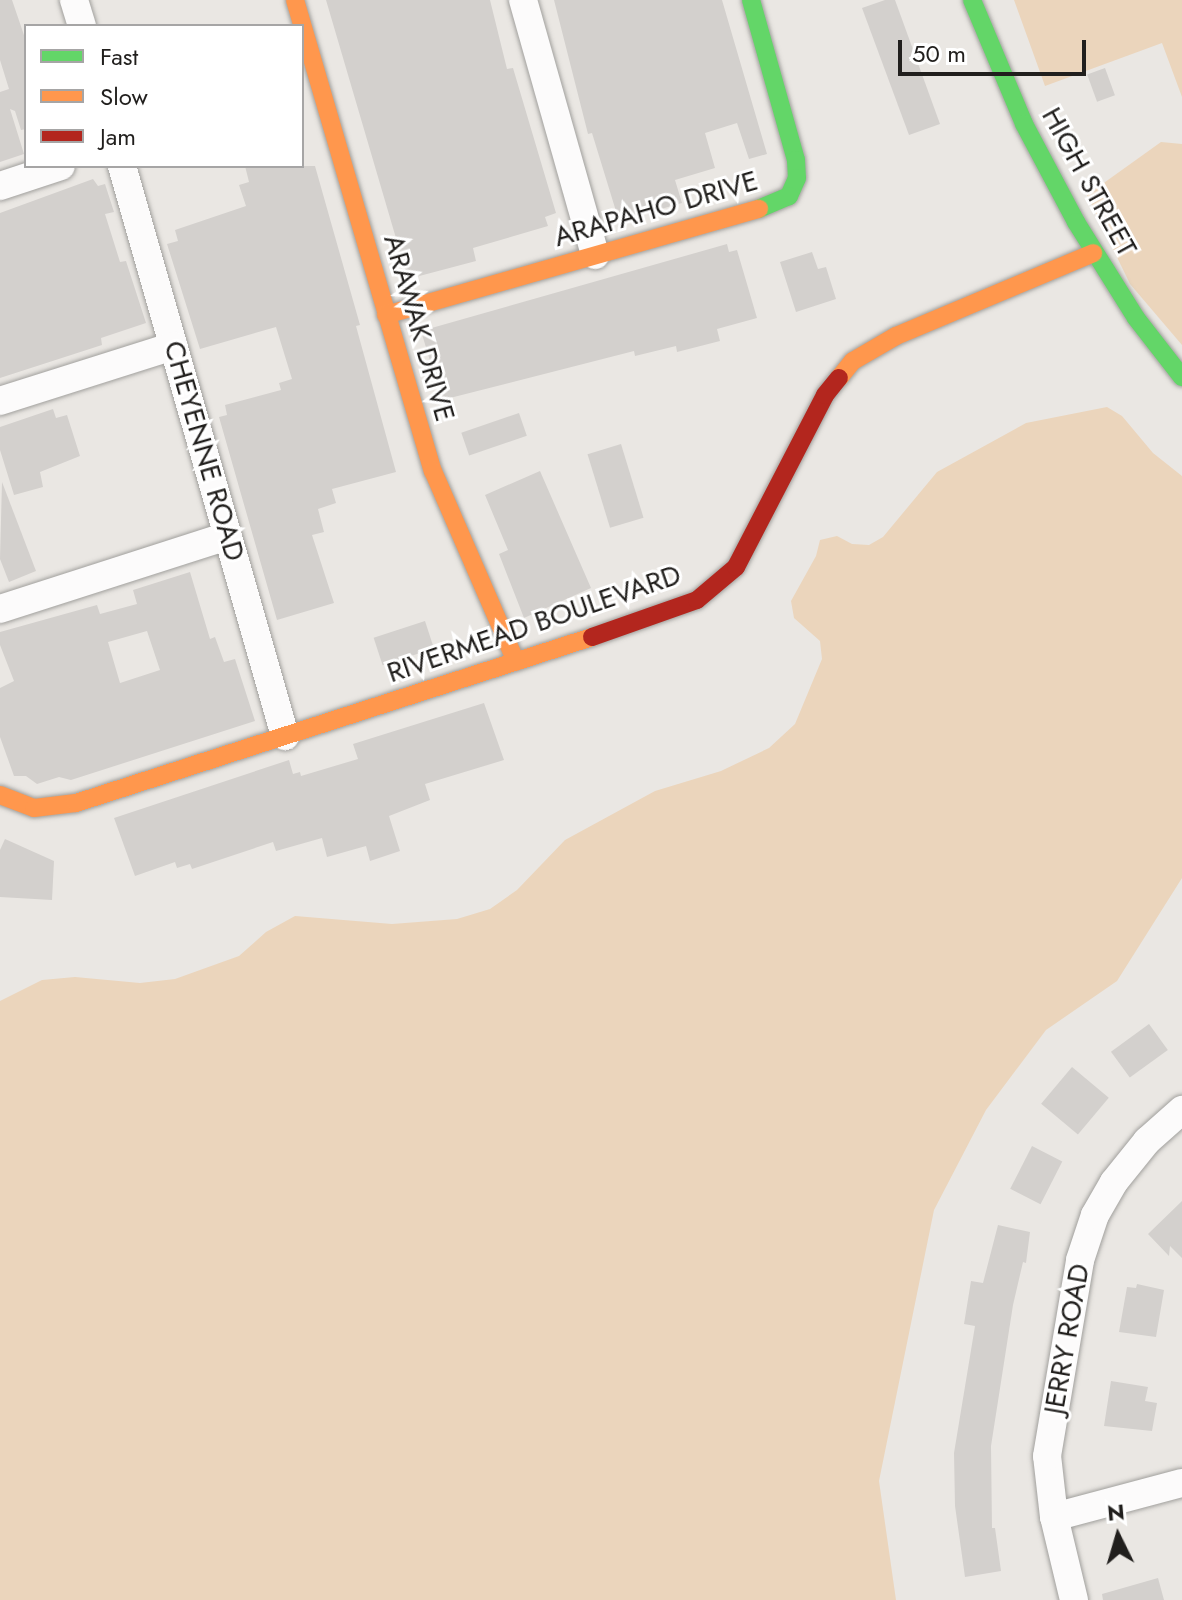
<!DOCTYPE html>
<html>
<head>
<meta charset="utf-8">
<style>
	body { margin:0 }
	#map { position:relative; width:1182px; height:1600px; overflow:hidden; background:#eae7e3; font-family:Jost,sans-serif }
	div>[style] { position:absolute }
	.green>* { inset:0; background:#ebd5bc }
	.building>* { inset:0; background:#d3d0cd; transform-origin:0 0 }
	.roads { filter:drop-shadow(0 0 2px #a1a09d) drop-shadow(0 0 2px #a1a09d) }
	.street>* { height:28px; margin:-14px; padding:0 14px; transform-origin:14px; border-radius:14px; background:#fcfbfb }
	.fast>* { height:18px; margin:-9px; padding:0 9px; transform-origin:9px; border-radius:9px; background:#63d668 }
	.slow>* { height:18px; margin:-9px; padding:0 9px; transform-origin:9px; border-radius:9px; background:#ff974d }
	.jam>* { height:18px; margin:-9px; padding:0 9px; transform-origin:9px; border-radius:9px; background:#b3261e }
	span { translate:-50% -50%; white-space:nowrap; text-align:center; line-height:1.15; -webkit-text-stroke:6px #fff; paint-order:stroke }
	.street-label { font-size:28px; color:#211f1d }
	.legend { position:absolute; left:24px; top:24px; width:280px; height:144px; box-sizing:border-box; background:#fff; border:2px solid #a6a5a5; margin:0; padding:10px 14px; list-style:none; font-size:24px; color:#211f1d }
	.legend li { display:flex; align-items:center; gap:16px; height:40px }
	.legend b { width:40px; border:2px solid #a6a5a5 }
	.north { position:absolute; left:1078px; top:1496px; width:80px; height:80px; -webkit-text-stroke:6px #fff; paint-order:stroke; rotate:355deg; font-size:22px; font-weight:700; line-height:32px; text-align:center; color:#211f1d }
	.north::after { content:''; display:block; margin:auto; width:28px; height:36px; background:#211f1d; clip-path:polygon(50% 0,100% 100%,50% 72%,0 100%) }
	.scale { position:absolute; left:898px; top:40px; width:188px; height:36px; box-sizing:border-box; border:4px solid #211f1d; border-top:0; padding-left:10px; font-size:24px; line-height:28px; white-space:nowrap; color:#211f1d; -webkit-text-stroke:6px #fff; paint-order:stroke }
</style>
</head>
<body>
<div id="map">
	<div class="green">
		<i style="clip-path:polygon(1014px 0,1182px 0,1182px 97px,1162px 43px,1045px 86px)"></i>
		<i style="clip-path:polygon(1161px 142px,1182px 144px,1182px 345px,1130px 284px,1087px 195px)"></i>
		<i style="clip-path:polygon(1107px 407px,1122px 416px,1153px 453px,1182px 476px,1182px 878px,1117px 981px,1046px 1030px,986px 1110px,934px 1210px,879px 1481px,896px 1600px,0 1600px,0 1001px,42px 980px,75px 977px,140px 983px,175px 979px,239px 956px,266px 932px,295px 916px,392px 924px,457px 919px,490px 909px,517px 890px,565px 840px,655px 791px,721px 771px,769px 748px,795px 724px,822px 659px,820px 641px,794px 618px,791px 601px,816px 556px,820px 540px,837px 536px,852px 544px,869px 545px,883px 537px,937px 472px,1026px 423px)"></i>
	</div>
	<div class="building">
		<i style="clip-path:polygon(0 0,12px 0,26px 41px,26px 129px,21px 130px,15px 111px,10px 109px,24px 154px,0 162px,0 92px,9px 89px,0 60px)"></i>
		<i style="clip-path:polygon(326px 0,490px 0,507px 69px,513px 68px,556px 213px,545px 217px,548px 226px,473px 248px,476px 261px,408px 279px)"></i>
		<i style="clip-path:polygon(554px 0,722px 0,767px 154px,749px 159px,737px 123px,705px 133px,715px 168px,675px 180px,682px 203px,619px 221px,592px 133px,588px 134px)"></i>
		<i style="clip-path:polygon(885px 0,895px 0,940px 124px,909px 135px,862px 8px)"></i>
		<i style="left:1105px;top:68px;width:29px;height:19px;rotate:70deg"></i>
		<i style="clip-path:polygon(245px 166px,315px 166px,360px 325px,356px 326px,396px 472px,332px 489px,336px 503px,318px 509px,324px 532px,312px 535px,334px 603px,277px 620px,219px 417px,227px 415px,225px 405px,281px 390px,279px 383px,292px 379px,276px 327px,200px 349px,167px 244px,178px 241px,175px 230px,246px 206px,239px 185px,249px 182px)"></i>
		<i style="clip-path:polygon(93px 179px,98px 186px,105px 184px,114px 212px,105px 214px,120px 262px,126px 261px,146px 323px,101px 338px,102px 345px,0 378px,0 213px)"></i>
		<i style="clip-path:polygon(727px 244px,729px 252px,737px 250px,757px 318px,717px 329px,720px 341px,677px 352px,676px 346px,635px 356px,634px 351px,442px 400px,421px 331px)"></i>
		<i style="clip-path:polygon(812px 252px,818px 269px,826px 267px,836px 299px,796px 312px,780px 262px)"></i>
		<i style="clip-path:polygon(53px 409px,56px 418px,67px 415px,80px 456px,40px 472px,43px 487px,14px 495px,0 450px,0 427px)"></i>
		<i style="left:519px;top:413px;width:24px;height:61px;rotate:71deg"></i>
		<i style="left:621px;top:444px;width:77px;height:35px;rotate:73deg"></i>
		<i style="clip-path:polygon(540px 471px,591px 588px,524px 618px,499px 554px,508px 550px,485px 495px)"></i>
		<i style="clip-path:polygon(2px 482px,36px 571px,9px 582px,0 559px)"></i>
		<i style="clip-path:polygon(evenodd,190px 572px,210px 639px,215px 637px,224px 662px,235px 659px,255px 721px,71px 780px,59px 777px,37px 784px,26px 776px,14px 776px,0 737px,0 688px,14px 681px,0 645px,0 632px,97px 605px,100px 614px,137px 604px,133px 590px,190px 572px,147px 631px,160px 670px,120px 683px,108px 642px,147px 631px)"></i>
		<i style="left:425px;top:621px;width:29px;height:54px;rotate:72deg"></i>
		<i style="clip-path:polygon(484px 703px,504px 760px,425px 784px,430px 800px,389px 816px,400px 851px,370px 861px,366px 846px,327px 857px,322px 838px,276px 851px,273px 842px,192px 869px,190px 864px,177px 868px,175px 862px,135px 876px,114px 818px,289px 760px,293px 774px,300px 772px,301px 776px,358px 759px,353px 744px)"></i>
		<i style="clip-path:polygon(5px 839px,54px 861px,52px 900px,0 897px,0 850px)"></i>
		<i style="left:1149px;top:1024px;width:32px;height:47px;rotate:54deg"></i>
		<i style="left:1072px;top:1067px;width:48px;height:48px;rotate:40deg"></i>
		<i style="left:1032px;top:1146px;width:34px;height:48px;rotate:27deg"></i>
		<i style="clip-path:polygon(1182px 1201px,1182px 1258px,1170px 1246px,1169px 1256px,1148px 1234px)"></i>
		<i style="clip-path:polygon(998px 1225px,1030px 1232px,1026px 1263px,1023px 1262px,1013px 1305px,991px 1446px,992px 1528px,995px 1528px,1001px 1571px,965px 1577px,955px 1506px,954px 1453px,975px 1326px,964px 1324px,971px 1281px,983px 1283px)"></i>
		<i style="clip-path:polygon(1137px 1284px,1164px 1290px,1156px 1337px,1119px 1332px,1127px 1287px,1136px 1288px)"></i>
		<i style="clip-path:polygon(1111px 1381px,1148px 1387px,1145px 1401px,1157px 1403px,1152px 1431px,1104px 1426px)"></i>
		<i style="clip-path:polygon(1158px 1578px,1164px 1600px,1103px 1600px,1102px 1594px)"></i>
	</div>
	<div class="roads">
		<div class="street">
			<i style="left:74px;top:0;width:27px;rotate:73deg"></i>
			<i style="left:523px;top:0;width:265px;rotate:74.2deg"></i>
			<i style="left:122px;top:166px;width:593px;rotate:74.04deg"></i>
			<i style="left:0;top:186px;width:64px;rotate:-18.2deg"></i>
			<i style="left:0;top:401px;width:182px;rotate:-17.6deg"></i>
			<i style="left:0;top:609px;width:239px;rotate:-17.8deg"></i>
			<i style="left:1054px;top:1517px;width:132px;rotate:-14.9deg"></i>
			<i style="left:1074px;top:1600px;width:85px;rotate:-103.5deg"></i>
			<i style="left:1054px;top:1517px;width:61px;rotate:-96.5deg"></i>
			<i style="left:1047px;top:1456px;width:199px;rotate:-80.4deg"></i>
			<i style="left:1080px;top:1260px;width:47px;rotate:-71.6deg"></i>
			<i style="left:1095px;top:1215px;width:38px;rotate:-60deg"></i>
			<i style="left:1114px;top:1182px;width:53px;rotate:-51.2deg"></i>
			<i style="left:1147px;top:1141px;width:47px;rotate:-41.5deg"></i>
		</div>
		<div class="fast">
			<i style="left:751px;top:0;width:166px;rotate:74.3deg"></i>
			<i style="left:796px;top:160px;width:18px;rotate:87deg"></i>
			<i style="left:797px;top:178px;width:20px;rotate:114deg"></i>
			<i style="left:789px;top:196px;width:33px;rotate:157deg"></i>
			<i style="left:972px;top:0;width:134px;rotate:67.2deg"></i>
			<i style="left:1024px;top:124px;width:111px;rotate:62deg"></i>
			<i style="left:1076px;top:222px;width:113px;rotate:58deg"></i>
			<i style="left:1136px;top:318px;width:75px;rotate:52.1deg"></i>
		</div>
		<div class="slow">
			<i style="left:295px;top:0;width:491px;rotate:73.7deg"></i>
			<i style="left:433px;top:471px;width:208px;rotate:66.5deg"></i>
			<i style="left:386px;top:315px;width:388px;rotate:-15.9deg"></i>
			<i style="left:839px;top:378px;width:22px;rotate:-51deg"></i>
			<i style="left:853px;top:361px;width:50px;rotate:-30.2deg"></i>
			<i style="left:896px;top:336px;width:214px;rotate:-22.8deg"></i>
			<i style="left:0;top:795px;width:36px;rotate:21deg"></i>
			<i style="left:34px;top:808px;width:42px;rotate:-6.8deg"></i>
			<i style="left:76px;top:803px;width:542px;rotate:-17.83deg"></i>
		</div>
		<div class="jam">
			<i style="left:592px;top:637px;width:111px;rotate:-19.4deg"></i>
			<i style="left:697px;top:600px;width:51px;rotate:-40.2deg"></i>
			<i style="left:736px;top:567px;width:194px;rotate:-62.6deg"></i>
			<i style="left:825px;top:395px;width:22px;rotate:-51deg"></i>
		</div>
	</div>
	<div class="street-label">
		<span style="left:1089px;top:182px;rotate:61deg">HIGH STREET</span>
		<span style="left:656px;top:209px;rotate:-16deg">ARAPAHO DRIVE</span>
		<span style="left:419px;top:328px;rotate:74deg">ARAWAK DRIVE</span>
		<span style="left:204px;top:451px;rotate:74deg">CHEYENNE ROAD</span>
		<span style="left:534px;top:624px;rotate:-19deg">RIVERMEAD BOULEVARD</span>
		<span style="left:1067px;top:1339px;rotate:-80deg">JERRY ROAD</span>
	</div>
	<ul class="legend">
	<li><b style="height:10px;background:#63d668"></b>Fast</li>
	<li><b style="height:10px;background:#ff974d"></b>Slow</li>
	<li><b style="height:10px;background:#b3261e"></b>Jam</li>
	</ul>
	<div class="north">N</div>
	<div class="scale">50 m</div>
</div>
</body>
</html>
